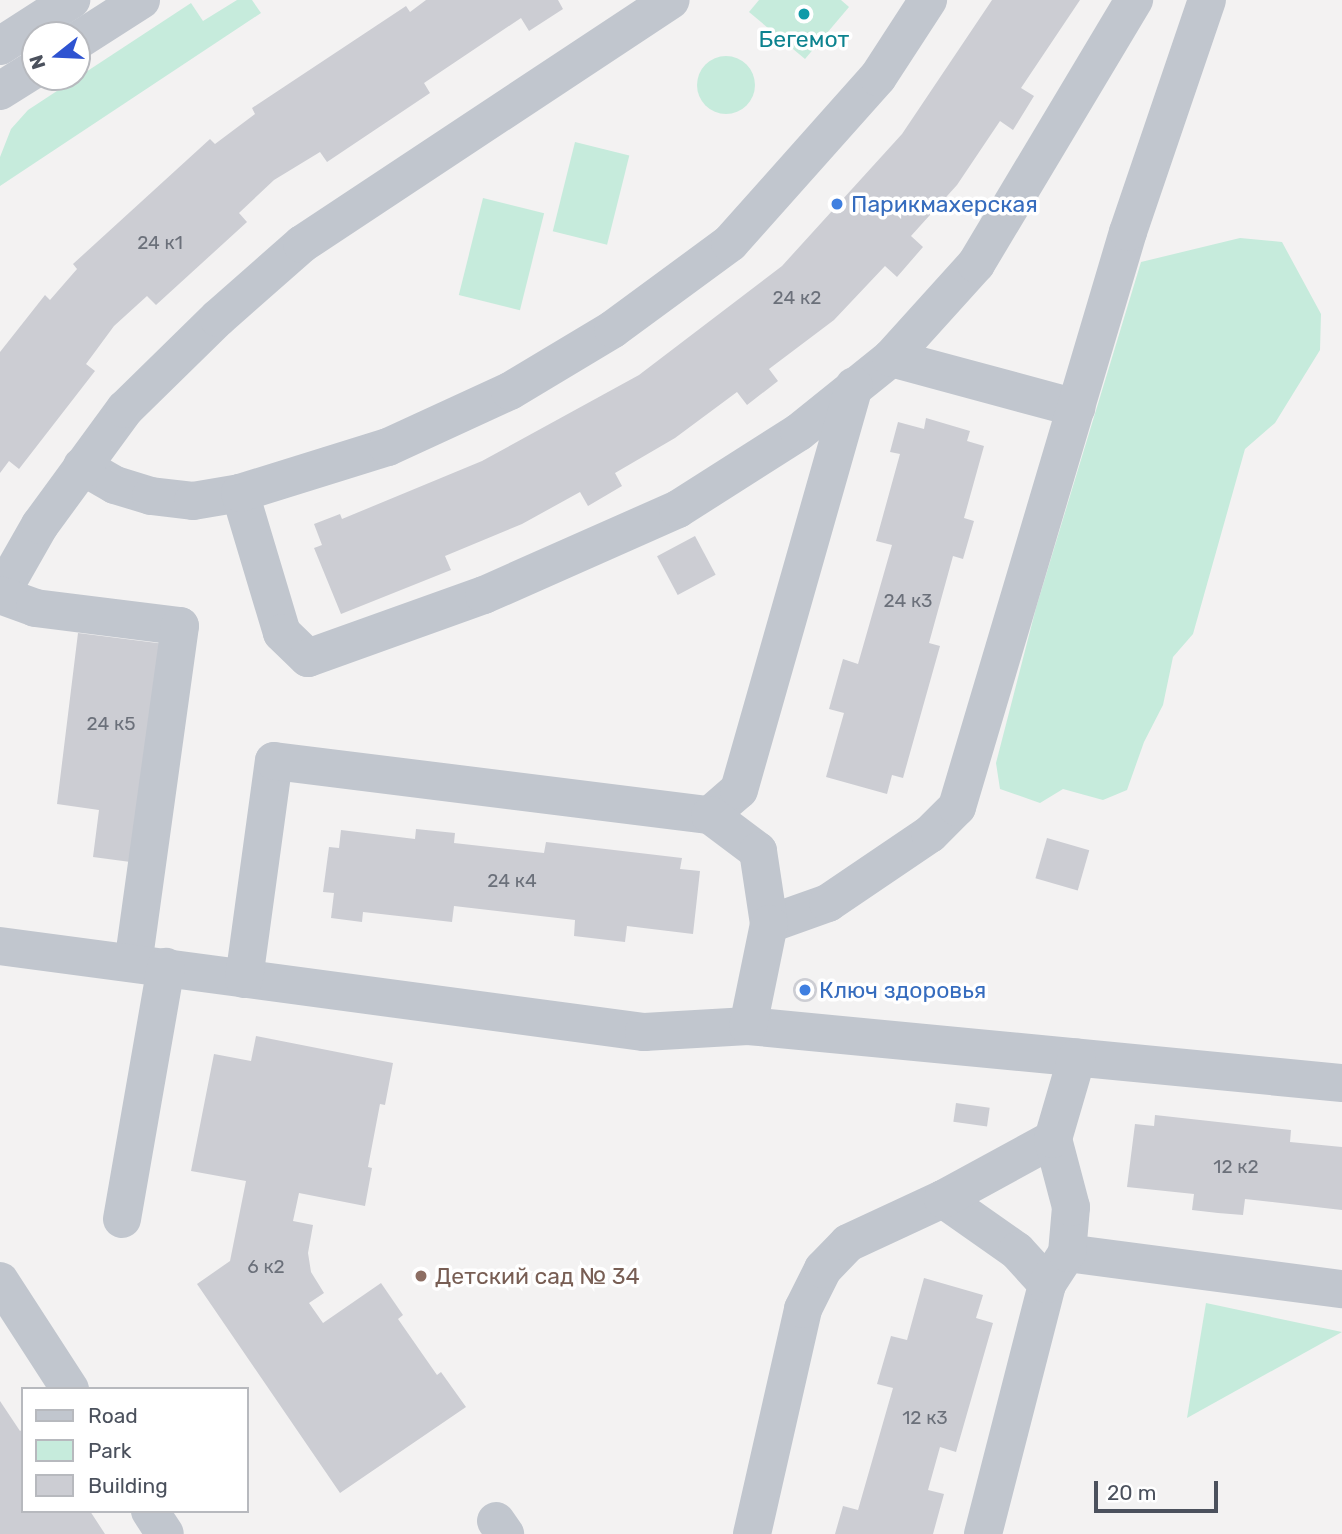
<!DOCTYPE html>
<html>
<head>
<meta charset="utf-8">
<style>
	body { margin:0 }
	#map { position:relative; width:1342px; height:1534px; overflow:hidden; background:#f3f2f2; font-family:Rubik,sans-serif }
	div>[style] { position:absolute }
	.green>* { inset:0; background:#c6ebdc; transform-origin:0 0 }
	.round { border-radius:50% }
	.building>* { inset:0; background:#cccdd3; transform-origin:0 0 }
	.minor>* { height:38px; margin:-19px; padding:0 19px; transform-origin:19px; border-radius:19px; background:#c1c6ce }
	.dots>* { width:19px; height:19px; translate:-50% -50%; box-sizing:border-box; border:4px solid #fff; border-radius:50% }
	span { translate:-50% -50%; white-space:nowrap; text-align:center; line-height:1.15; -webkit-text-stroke:7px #fff; paint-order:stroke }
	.number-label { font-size:19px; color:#6b707a }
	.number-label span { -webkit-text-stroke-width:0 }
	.culture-label { font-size:23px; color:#0d838f }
	.shop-label { font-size:23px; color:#366cbe }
	.left { translate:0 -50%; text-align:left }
	.education-label { font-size:23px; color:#785e54 }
	.legend { position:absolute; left:21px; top:1387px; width:228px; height:126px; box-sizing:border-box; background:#fff; border:2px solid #b7b9be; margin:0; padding:9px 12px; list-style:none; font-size:21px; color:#4b515d }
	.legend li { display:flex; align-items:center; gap:14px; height:35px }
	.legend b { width:35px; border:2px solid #b7b9be }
	.north { position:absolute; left:21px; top:21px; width:70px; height:70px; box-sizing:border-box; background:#fff; border:2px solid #b7b9be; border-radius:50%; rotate:252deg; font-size:19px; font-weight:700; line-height:28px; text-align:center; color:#4b515d }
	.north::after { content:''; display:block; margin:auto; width:24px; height:32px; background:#2e53d1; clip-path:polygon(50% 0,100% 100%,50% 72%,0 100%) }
	.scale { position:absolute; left:1094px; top:1481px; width:124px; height:32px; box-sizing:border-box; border:4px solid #4b515d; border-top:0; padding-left:9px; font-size:21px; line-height:24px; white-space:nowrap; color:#4b515d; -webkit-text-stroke:5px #fff; paint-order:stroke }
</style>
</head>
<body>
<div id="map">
	<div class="green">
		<i style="clip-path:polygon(237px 0,252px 0,261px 13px,0 186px,0 157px,11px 129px,28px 110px,191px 3px,203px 21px)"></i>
		<i style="clip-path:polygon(759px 0,841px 0,849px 7px,805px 59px,749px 12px)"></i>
		<i class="round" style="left:697px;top:56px;width:58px;height:58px"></i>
		<i style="left:575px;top:142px;width:56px;height:92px;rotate:14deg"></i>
		<i style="left:483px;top:198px;width:63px;height:100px;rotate:14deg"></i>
		<i style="clip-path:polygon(1240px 238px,1282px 242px,1321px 314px,1320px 350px,1275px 423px,1245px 449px,1193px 634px,1173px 657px,1163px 705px,1144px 742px,1127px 790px,1103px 800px,1063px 789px,1040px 803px,1000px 789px,996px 763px,1036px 608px,1141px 262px)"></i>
		<i style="clip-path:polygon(1206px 1303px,1342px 1332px,1187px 1418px)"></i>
	</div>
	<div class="building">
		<i style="clip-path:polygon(426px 0,558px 0,563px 9px,529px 31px,521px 18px,424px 83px,430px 93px,327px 162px,320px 152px,274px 180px,239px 213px,247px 222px,156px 305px,147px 296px,114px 326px,86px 364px,95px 371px,19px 469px,9px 461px,0 473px,0 352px,45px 295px,50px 300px,77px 269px,73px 264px,210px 139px,215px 144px,255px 114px,252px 108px,406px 6px,410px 12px)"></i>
		<i style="clip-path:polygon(992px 0,1080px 0,1021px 88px,1034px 96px,1013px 130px,1000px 121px,957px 185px,911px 236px,923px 247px,897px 277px,885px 266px,834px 320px,769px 369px,778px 381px,747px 405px,737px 392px,675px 438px,615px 473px,622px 486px,588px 506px,580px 492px,522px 524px,445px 556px,451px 570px,341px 614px,314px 548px,322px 545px,314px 524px,340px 514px,342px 519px,482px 461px,639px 375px,782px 266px,902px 134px)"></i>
		<i style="clip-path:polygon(926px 418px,970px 431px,967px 441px,984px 446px,964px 518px,974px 521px,963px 559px,953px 556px,929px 643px,940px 646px,922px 710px,903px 778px,892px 775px,887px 794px,826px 777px,844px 713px,829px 709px,843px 659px,858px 664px,892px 545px,876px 541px,900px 454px,890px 452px,898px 422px,924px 429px)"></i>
		<i style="left:695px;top:536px;width:44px;height:43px;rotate:62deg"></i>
		<i style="clip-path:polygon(78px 633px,165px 644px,138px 863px,93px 857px,99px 810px,57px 804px)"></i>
		<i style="clip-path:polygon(416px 829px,455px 833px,454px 843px,544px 853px,546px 842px,682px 858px,680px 869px,700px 871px,693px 934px,627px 926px,625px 942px,574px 936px,575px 920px,454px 906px,452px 922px,363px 912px,362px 922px,331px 918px,334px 893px,323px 892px,329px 847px,339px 848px,341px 830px,415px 839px)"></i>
		<i style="left:1047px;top:838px;width:44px;height:42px;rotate:16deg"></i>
		<i class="round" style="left:793px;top:978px;width:24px;height:24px"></i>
		<i style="clip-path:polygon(256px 1036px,393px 1063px,385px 1105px,380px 1104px,368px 1167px,372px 1168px,365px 1206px,299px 1193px,293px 1221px,313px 1225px,308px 1253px,311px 1272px,324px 1293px,309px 1303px,323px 1323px,381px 1283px,403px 1315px,398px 1319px,437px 1375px,441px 1372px,466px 1407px,340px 1493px,197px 1284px,230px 1261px,246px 1181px,191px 1171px,214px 1054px,251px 1061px)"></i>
		<i style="left:956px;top:1103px;width:34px;height:19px;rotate:8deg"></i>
		<i style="clip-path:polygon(1155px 1115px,1291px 1130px,1290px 1142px,1342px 1147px,1342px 1210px,1245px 1199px,1243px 1215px,1218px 1213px,1192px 1210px,1194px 1194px,1127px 1187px,1135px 1124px,1154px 1126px)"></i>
		<i style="clip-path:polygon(924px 1278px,983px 1295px,976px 1318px,993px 1323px,956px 1452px,940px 1447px,928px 1490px,944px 1494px,933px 1534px,835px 1534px,843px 1506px,858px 1510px,893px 1388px,877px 1384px,891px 1336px,907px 1340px)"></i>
		<i style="clip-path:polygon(0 1401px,20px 1431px,23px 1429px,23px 1511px,90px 1511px,105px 1534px,0 1534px)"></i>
	</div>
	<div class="minor">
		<i style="left:77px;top:41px;width:76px;rotate:-32.6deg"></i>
		<i style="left:0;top:46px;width:85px;rotate:-32.9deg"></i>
		<i style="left:0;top:91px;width:41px;rotate:-32.2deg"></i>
		<i style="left:891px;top:358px;width:192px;rotate:15.1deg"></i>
		<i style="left:82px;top:466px;width:38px;rotate:30deg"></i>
		<i style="left:115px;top:485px;width:38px;rotate:17deg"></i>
		<i style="left:151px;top:496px;width:42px;rotate:6.8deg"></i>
		<i style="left:193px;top:501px;width:48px;rotate:-9.7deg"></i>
		<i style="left:240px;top:493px;width:146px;rotate:73.3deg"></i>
		<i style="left:282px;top:633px;width:36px;rotate:44deg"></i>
		<i style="left:308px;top:658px;width:187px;rotate:-19.7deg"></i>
		<i style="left:484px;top:595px;width:212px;rotate:-23.9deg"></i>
		<i style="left:678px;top:509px;width:143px;rotate:-32.5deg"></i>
		<i style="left:799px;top:432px;width:118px;rotate:-38.8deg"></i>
		<i style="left:891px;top:358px;width:127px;rotate:-47.9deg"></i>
		<i style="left:976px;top:264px;width:308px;rotate:-59.1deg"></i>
		<i style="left:240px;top:493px;width:155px;rotate:-17.3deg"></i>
		<i style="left:388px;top:447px;width:134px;rotate:-24.7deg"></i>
		<i style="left:510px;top:391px;width:120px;rotate:-31deg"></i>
		<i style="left:613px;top:329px;width:145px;rotate:-36.3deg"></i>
		<i style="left:730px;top:243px;width:222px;rotate:-48.3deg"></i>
		<i style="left:878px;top:77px;width:92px;rotate:-57deg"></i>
		<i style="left:0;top:595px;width:81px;rotate:-60.3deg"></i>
		<i style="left:40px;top:525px;width:144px;rotate:-53.8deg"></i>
		<i style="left:125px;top:409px;width:130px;rotate:-44.4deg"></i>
		<i style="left:218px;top:318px;width:112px;rotate:-41.4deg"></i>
		<i style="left:302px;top:244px;width:442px;rotate:-33.5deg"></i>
		<i style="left:0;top:595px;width:37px;rotate:20deg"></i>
		<i style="left:35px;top:608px;width:146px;rotate:7.1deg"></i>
		<i style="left:180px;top:626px;width:340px;rotate:97.9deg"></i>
		<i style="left:710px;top:815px;width:38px;rotate:-41deg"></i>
		<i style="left:739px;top:790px;width:420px;rotate:-74.1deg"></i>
		<i style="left:769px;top:924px;width:63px;rotate:-19.6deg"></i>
		<i style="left:828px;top:903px;width:123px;rotate:-34.1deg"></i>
		<i style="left:930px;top:834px;width:38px;rotate:-45deg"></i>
		<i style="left:957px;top:807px;width:600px;rotate:-73.44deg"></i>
		<i style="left:1128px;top:232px;width:245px;rotate:-71.2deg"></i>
		<i style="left:0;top:946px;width:650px;rotate:7.61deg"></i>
		<i style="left:644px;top:1032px;width:104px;rotate:-3.3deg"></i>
		<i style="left:748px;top:1026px;width:597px;rotate:5.48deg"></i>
		<i style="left:244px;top:979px;width:220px;rotate:-82.2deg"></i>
		<i style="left:274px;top:761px;width:439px;rotate:7.1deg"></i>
		<i style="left:710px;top:815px;width:60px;rotate:36.9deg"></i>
		<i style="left:758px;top:851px;width:74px;rotate:81.4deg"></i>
		<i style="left:769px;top:924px;width:104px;rotate:101.6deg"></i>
		<i style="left:943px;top:1199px;width:90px;rotate:35.1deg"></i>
		<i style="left:1017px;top:1251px;width:45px;rotate:47.7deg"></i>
		<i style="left:122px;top:1219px;width:256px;rotate:-80.1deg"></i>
		<i style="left:1067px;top:1253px;width:277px;rotate:7.5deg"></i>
		<i style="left:0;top:1281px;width:129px;rotate:57.1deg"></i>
		<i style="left:150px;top:1511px;width:27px;rotate:57deg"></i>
		<i style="left:496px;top:1521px;width:16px;rotate:55deg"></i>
		<i style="left:752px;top:1534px;width:231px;rotate:-77.2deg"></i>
		<i style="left:803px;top:1309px;width:45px;rotate:-63.4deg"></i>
		<i style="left:823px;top:1269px;width:36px;rotate:-46deg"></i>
		<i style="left:848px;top:1243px;width:105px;rotate:-24.9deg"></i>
		<i style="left:943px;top:1199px;width:125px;rotate:-28.6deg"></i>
		<i style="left:983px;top:1534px;width:258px;rotate:-75.6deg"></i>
		<i style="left:1047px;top:1284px;width:37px;rotate:-57deg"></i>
		<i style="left:1067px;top:1253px;width:46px;rotate:-85deg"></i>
		<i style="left:1071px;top:1207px;width:70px;rotate:-104.8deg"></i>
		<i style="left:1053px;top:1139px;width:85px;rotate:-73.7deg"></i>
	</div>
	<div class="dots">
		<i style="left:804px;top:14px;background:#0f9aa8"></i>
		<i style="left:837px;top:204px;background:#3f7fe0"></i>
		<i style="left:805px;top:990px;background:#3f7fe0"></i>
		<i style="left:421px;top:1276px;background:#8d6e63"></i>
	</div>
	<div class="number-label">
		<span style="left:160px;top:243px">24 к1</span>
		<span style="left:797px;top:298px">24 к2</span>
		<span style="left:908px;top:601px">24 к3</span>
		<span style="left:111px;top:724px">24 к5</span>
		<span style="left:512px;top:881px">24 к4</span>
		<span style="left:1236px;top:1167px">12 к2</span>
		<span style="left:266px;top:1267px">6 к2</span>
		<span style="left:925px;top:1418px">12 к3</span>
	</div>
	<div class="culture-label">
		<span style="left:804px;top:39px">Бегемот</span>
	</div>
	<div class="shop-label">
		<span class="left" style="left:851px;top:204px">Парикмахерская</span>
		<span class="left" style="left:819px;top:990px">Ключ здоровья</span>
	</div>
	<div class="education-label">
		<span class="left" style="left:435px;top:1276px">Детский сад № 34</span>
	</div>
	<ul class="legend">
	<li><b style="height:9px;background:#c1c6ce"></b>Road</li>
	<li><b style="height:19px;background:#c6ebdc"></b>Park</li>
	<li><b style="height:19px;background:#cccdd3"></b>Building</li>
	</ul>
	<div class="north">N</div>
	<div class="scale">20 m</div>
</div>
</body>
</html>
